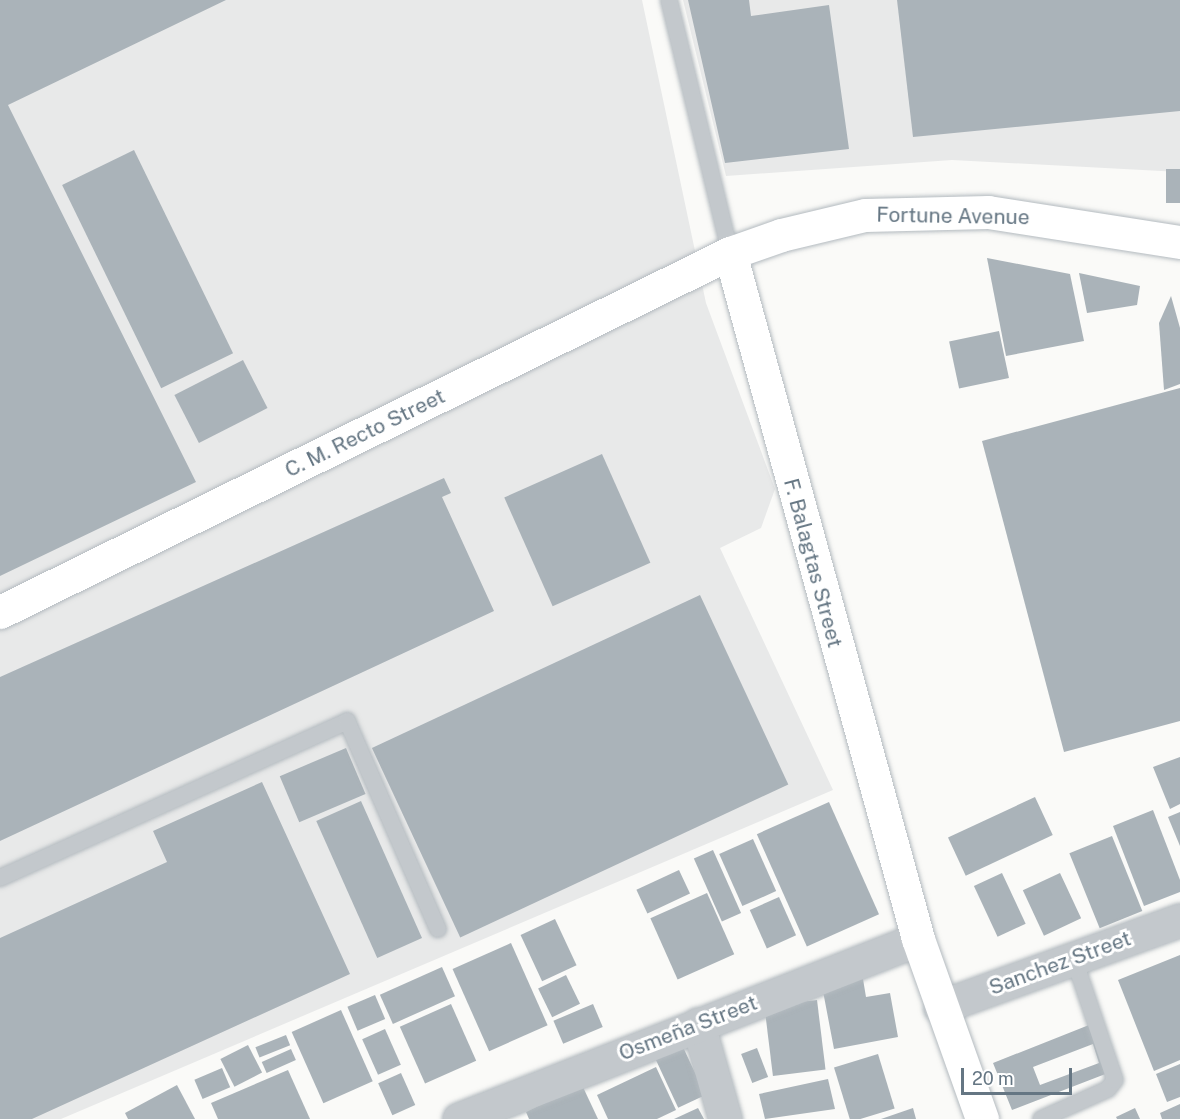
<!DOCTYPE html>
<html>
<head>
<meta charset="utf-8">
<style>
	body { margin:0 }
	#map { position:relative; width:1180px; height:1119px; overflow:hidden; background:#fafaf8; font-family:"Public Sans",sans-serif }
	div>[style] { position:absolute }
	.built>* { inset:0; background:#e8e9e9 }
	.building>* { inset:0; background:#aab3b9; transform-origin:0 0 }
	.roads { filter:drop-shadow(0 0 2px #b3babf) drop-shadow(0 0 2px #b3babf) }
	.lane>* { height:16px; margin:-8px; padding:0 8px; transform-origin:8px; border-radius:8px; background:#c3c8cc }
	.street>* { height:33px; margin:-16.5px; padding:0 16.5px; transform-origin:16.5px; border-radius:16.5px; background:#c3c8cc }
	.secondary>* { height:33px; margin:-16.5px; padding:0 16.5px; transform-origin:16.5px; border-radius:16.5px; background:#fff }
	span { translate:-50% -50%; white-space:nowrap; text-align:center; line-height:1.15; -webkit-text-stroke:6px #fff; paint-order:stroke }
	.street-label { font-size:21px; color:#657683 }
	.scale { position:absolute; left:961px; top:1068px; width:111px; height:27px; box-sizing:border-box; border:3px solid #657683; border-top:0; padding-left:8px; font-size:18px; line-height:21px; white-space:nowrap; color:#657683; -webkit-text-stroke:4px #fff; paint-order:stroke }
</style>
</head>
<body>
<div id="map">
	<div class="built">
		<i style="clip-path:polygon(0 0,642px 0,706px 303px,775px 489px,761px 528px,720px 548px,833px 790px,61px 1119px,0 1119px)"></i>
		<i style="clip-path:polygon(683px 0,1180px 0,1180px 172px,952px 160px,726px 176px)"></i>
	</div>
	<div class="building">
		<i style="clip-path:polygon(0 0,226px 0,8px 105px,196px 482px,0 576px)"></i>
		<i style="clip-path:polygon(688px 0,749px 0,751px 16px,829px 5px,849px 149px,725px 163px)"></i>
		<i style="clip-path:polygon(897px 0,1180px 0,1180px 111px,913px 137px)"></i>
		<i style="left:134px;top:150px;width:226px;height:80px;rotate:64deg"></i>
		<i style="left:1166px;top:169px;width:14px;height:34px"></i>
		<i style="clip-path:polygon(987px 258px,1070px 274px,1084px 341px,1006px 356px)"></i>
		<i style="clip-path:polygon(1079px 273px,1140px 286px,1137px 305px,1087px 313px)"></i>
		<i style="clip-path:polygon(1171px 296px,1180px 328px,1180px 384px,1164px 390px,1159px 323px)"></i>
		<i style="left:999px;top:331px;width:48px;height:51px;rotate:78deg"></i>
		<i style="left:243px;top:360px;width:54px;height:77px;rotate:63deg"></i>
		<i style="clip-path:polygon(1180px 388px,1180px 721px,1064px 752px,982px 441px)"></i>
		<i style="left:602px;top:454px;width:119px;height:107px;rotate:66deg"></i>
		<i style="clip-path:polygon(444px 478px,451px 493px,442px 497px,494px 611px,0 841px,0 677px)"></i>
		<i style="left:700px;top:595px;width:209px;height:362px;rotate:65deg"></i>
		<i style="left:346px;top:748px;width:50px;height:72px;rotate:67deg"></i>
		<i style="clip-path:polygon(1180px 757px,1180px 804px,1170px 809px,1153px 767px)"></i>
		<i style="clip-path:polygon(262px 782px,350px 974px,32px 1119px,0 1119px,0 938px,167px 862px,153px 831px)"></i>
		<i style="left:1035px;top:797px;width:42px;height:96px;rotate:65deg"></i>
		<i style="left:361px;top:801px;width:150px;height:49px;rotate:66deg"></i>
		<i style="left:829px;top:802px;width:123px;height:79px;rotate:66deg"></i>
		<i style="clip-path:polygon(1153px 810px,1180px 880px,1180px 892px,1144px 906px,1113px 826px)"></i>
		<i style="clip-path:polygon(1180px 812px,1180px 846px,1168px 817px)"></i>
		<i style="left:1112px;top:836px;width:81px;height:46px;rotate:68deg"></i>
		<i style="left:753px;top:839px;width:57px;height:37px;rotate:66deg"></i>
		<i style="left:713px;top:850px;width:69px;height:21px;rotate:66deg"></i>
		<i style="left:679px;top:870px;width:26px;height:47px;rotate:65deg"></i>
		<i style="left:1002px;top:873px;width:56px;height:31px;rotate:65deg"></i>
		<i style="left:1060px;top:873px;width:50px;height:41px;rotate:65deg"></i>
		<i style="left:707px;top:893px;width:67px;height:62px;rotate:66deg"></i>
		<i style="left:779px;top:897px;width:42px;height:32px;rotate:66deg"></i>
		<i style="left:555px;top:919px;width:51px;height:38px;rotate:65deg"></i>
		<i style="left:511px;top:943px;width:90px;height:64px;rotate:66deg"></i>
		<i style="clip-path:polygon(1180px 955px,1180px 1060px,1154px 1071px,1118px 980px)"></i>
		<i style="left:442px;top:967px;width:32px;height:68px;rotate:66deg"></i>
		<i style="left:566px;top:975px;width:32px;height:31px;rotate:64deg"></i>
		<i style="clip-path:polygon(863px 979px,866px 997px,890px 993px,898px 1037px,834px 1049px,822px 986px)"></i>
		<i style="left:375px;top:995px;width:26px;height:30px;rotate:67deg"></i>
		<i style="left:817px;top:1000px;width:70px;height:53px;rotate:83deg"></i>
		<i style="left:451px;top:1004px;width:62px;height:56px;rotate:66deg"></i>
		<i style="left:593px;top:1004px;width:25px;height:43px;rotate:67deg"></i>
		<i style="left:341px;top:1010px;width:78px;height:54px;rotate:66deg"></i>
		<i style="clip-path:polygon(evenodd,1089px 1025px,1108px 1073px,1012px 1110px,993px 1063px,1089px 1025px,1093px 1044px,1099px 1063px,1040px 1085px,1033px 1067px,1093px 1044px)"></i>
		<i style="left:385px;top:1029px;width:39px;height:25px;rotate:66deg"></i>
		<i style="left:286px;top:1035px;width:11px;height:33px;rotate:68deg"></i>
		<i style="left:248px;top:1045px;width:31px;height:31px;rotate:63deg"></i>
		<i style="left:683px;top:1047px;width:53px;height:30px;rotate:65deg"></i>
		<i style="left:757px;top:1048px;width:31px;height:17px;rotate:69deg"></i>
		<i style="left:291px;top:1049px;width:12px;height:32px;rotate:66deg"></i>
		<i style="left:878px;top:1054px;width:57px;height:46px;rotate:73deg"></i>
		<i style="clip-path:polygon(1180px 1064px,1180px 1097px,1167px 1102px,1156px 1074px)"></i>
		<i style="clip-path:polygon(656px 1067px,676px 1110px,657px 1119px,608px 1119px,597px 1095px)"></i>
		<i style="left:222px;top:1068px;width:21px;height:30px;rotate:67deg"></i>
		<i style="clip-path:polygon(288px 1070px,310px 1119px,218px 1119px,211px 1103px)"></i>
		<i style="left:401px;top:1073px;width:35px;height:25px;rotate:66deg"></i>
		<i style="clip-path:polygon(828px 1079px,835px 1109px,765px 1119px,759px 1094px)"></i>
		<i style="clip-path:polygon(177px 1085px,195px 1119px,128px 1119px,125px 1113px)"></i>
		<i style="clip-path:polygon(582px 1085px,598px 1119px,529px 1119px,526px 1112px)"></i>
		<i style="clip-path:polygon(1180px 1104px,1180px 1119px,1162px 1119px,1160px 1113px)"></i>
		<i style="clip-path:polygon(698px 1108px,704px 1119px,674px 1119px)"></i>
		<i style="clip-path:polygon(913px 1108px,916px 1119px,881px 1119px)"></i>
		<i style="clip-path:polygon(1135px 1108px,1140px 1119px,1117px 1119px,1116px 1117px)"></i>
	</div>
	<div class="roads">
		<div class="lane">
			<i style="left:669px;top:0;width:260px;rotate:76.4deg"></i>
			<i style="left:0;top:878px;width:381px;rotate:-24.3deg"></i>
			<i style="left:347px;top:721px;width:227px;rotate:66.4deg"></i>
			<i style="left:1041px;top:1119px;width:73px;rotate:-24.1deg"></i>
			<i style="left:1108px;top:1089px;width:11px;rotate:-52deg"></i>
			<i style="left:1115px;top:1080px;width:128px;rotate:-108.7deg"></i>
		</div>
		<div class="street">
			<i style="left:940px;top:1007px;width:255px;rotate:-19.9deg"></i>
			<i style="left:698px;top:1024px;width:99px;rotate:74.1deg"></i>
			<i style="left:459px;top:1119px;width:493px;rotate:-21.4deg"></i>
		</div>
		<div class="secondary">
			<i style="left:730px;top:253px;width:711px;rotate:74.67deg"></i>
			<i style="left:918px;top:939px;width:191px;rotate:70.4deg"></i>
			<i style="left:0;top:612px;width:813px;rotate:-26.19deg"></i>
			<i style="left:730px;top:253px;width:54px;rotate:-19.4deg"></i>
			<i style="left:781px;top:235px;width:86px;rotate:-13.4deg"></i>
			<i style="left:865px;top:215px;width:123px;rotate:-1.4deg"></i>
			<i style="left:988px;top:212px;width:194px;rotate:8.9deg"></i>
		</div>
	</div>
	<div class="street-label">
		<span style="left:953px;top:216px;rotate:1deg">Fortune Avenue</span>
		<span style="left:365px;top:433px;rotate:-26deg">C. M. Recto Street</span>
		<span style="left:813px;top:563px;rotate:75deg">F. Balagtas Street</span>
		<span style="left:1060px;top:963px;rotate:-20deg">Sanchez Street</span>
		<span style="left:688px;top:1028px;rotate:-21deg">Osmeña Street</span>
	</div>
	<div class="scale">20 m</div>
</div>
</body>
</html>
